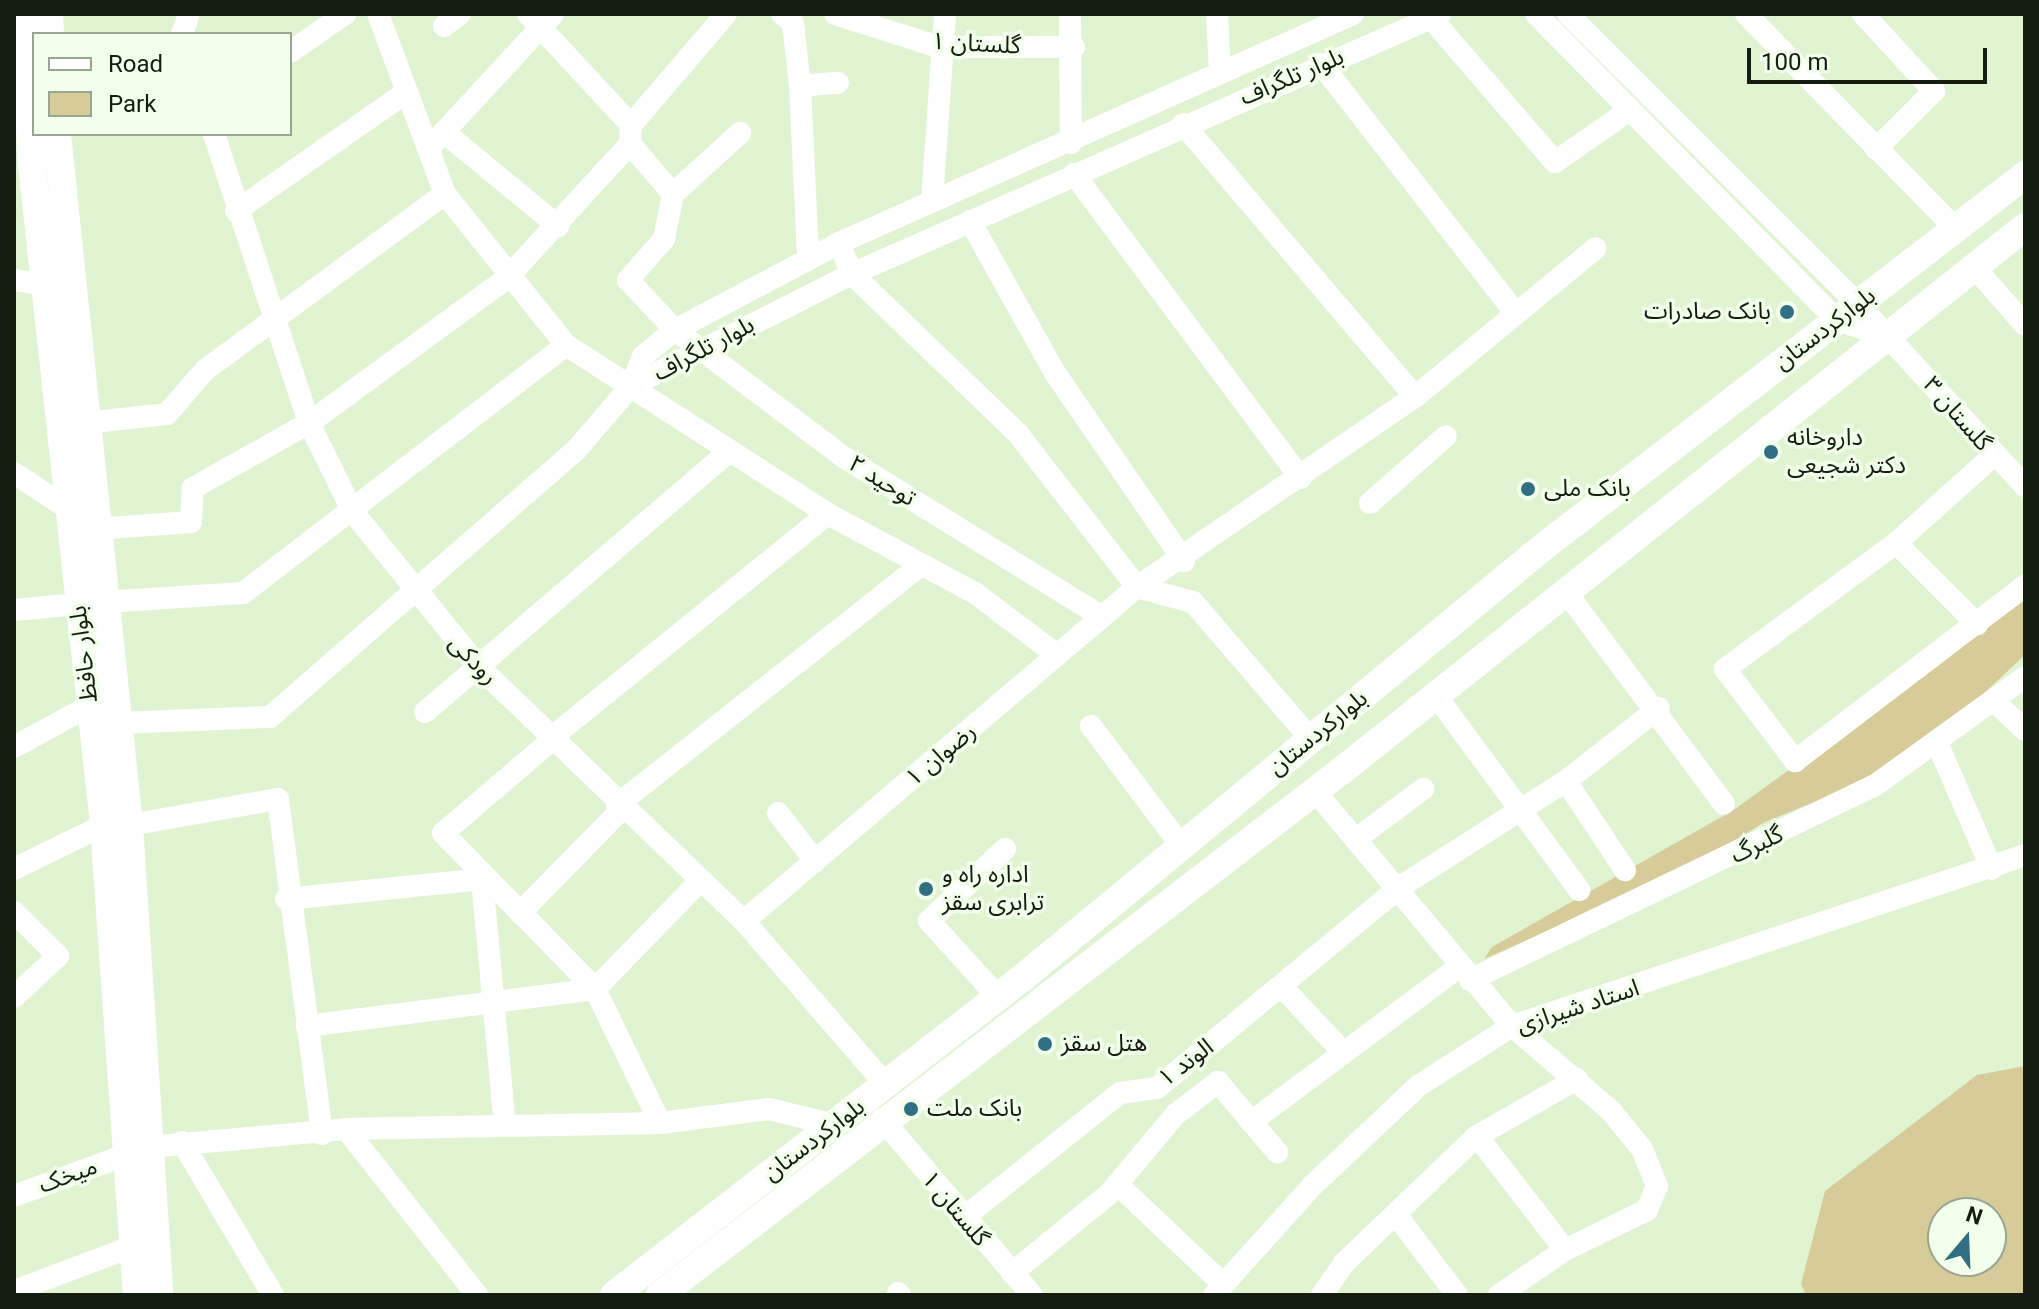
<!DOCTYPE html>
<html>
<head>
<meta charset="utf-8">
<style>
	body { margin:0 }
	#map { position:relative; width:2039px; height:1309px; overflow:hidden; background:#e0f4d2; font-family:Roboto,"Noto Sans Arabic",sans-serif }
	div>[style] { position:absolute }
	.green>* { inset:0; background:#d7cb99 }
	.minor>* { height:22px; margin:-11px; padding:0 11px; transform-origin:11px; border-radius:11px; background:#fff }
	.major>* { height:28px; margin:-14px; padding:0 14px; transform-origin:14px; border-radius:14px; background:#fff }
	.dots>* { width:22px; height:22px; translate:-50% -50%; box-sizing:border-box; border:4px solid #f2ffea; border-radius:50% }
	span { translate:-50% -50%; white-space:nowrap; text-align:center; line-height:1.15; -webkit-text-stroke:7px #f2ffea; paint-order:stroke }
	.street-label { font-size:24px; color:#151c10 }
	.poi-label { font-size:24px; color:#151c10 }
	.right { translate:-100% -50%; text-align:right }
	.left { translate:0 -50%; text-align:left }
	.frame { position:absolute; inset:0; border:16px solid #151c10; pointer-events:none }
	.legend { position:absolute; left:32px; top:32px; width:260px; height:104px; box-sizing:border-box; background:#f2ffea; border:2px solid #9aa493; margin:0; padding:10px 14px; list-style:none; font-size:24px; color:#151c10 }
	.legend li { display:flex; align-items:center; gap:16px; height:40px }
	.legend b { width:40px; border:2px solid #9aa493 }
	.north { position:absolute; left:1927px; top:1197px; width:80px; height:80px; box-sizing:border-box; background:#f2ffea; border:2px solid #9aa493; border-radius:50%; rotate:19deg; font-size:22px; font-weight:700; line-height:32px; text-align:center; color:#151c10 }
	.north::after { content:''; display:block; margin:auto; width:28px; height:36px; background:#316f85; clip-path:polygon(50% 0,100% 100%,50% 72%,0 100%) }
	.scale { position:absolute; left:1747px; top:48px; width:240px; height:36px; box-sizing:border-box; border:4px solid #151c10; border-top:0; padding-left:10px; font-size:24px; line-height:28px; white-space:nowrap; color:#151c10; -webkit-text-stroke:6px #f2ffea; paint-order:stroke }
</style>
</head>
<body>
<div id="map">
	<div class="green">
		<i style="clip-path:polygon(2025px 600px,2025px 655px,1937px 737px,1878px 776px,1763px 823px,1692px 867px,1484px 959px,1492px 947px,1732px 811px)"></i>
		<i style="clip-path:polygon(evenodd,2025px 1066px,2025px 1295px,1806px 1295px,1801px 1284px,1825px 1191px,1977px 1075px,2025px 1066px,1943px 1213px,1991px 1213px,1991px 1261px,1943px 1261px,1943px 1213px)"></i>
	</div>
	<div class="minor">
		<i style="left:378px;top:14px;width:192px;rotate:69.6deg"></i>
		<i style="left:445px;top:194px;width:193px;rotate:51.3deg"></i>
		<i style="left:566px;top:345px;width:312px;rotate:32.8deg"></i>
		<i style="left:828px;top:514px;width:167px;rotate:28.3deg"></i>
		<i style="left:975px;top:593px;width:103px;rotate:37.1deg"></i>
		<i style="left:528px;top:14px;width:151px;rotate:47.1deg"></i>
		<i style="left:782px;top:14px;width:14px;rotate:39deg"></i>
		<i style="left:793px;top:23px;width:63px;rotate:83.7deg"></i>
		<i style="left:800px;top:86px;width:172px;rotate:87.3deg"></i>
		<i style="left:835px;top:14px;width:109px;rotate:17.6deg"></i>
		<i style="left:939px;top:47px;width:135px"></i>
		<i style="left:1070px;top:14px;width:129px;rotate:89.6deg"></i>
		<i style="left:1217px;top:14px;width:59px;rotate:87.1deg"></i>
		<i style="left:1536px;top:14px;width:428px;rotate:45.5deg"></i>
		<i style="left:1836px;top:319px;width:55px;rotate:20.1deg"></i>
		<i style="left:1568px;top:14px;width:410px;rotate:45deg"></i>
		<i style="left:1858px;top:304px;width:247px;rotate:47.5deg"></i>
		<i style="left:1746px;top:14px;width:301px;rotate:45.7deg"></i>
		<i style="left:1863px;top:14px;width:105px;rotate:47.3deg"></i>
		<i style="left:1934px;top:91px;width:82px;rotate:135deg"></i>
		<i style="left:1431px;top:18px;width:190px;rotate:49.3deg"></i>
		<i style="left:1555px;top:162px;width:88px;rotate:-34.8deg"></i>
		<i style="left:444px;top:26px;width:20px;rotate:-37deg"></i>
		<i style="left:182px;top:34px;width:21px;rotate:-71deg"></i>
		<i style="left:290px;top:52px;width:67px;rotate:-34.6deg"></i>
		<i style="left:1321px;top:64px;width:315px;rotate:52deg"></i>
		<i style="left:800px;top:86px;width:38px;rotate:-5deg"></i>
		<i style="left:1183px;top:124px;width:358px;rotate:49.6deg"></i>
		<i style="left:444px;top:132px;width:148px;rotate:39.5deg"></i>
		<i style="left:214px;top:134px;width:304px;rotate:71.8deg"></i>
		<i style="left:309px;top:423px;width:99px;rotate:63.7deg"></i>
		<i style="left:353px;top:512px;width:201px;rotate:50.9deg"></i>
		<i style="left:480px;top:668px;width:366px;rotate:43.8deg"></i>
		<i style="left:744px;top:921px;width:218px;rotate:49.1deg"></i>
		<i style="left:630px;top:144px;width:66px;rotate:49.3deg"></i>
		<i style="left:673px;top:194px;width:46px;rotate:101.3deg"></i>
		<i style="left:664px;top:239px;width:55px;rotate:131.3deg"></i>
		<i style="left:628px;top:280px;width:69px;rotate:46.8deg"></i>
		<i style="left:675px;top:330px;width:213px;rotate:37deg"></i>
		<i style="left:845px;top:458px;width:301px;rotate:31.7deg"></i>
		<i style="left:430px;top:147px;width:181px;rotate:-47.2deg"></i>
		<i style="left:1074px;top:174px;width:379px;rotate:53.3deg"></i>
		<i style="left:673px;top:194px;width:91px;rotate:-42.3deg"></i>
		<i style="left:932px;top:201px;width:187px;rotate:-86deg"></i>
		<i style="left:236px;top:211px;width:206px;rotate:-34.9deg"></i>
		<i style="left:970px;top:221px;width:174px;rotate:60.8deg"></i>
		<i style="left:1055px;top:373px;width:228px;rotate:55.5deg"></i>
		<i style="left:839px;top:243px;width:34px;rotate:67deg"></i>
		<i style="left:852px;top:274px;width:231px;rotate:43.9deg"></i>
		<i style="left:1018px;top:434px;width:194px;rotate:52.1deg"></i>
		<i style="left:1976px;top:269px;width:74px;rotate:48.8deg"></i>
		<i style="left:14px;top:280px;width:30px;rotate:9deg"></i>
		<i style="left:631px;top:386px;width:248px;rotate:-26.9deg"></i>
		<i style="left:852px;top:274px;width:643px;rotate:-23.85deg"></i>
		<i style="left:83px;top:423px;width:84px;rotate:-6.1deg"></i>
		<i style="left:167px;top:414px;width:58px;rotate:-49.2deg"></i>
		<i style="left:205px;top:370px;width:298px;rotate:-36.3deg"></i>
		<i style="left:1993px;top:456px;width:130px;rotate:138.1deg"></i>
		<i style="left:1896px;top:543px;width:212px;rotate:143.6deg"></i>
		<i style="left:1725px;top:669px;width:116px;rotate:52.7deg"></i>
		<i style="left:1795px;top:761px;width:289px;rotate:-37.3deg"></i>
		<i style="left:14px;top:473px;width:64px;rotate:33.4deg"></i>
		<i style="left:1370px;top:503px;width:101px;rotate:-41.4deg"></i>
		<i style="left:95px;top:529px;width:96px;rotate:-4.2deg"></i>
		<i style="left:191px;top:522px;width:34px;rotate:-87deg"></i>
		<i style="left:193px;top:488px;width:133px;rotate:-29.3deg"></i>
		<i style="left:309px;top:423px;width:245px;rotate:-36.2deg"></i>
		<i style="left:507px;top:278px;width:182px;rotate:-47.5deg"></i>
		<i style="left:630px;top:144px;width:19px;rotate:-87deg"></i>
		<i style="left:631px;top:125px;width:146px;rotate:-49.4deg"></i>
		<i style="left:1896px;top:543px;width:115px;rotate:45deg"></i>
		<i style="left:1137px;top:587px;width:58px;rotate:15deg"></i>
		<i style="left:1193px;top:602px;width:181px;rotate:49.3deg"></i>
		<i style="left:1566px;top:592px;width:264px;rotate:53.3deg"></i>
		<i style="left:104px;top:602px;width:139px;rotate:-3.7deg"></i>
		<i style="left:243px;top:593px;width:407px;rotate:-37.5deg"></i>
		<i style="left:14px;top:610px;width:64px;rotate:-5.4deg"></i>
		<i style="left:1434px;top:693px;width:245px;rotate:53.6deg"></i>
		<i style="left:1997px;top:704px;width:38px;rotate:43deg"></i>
		<i style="left:425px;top:712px;width:401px;rotate:-40.6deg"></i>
		<i style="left:119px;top:723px;width:151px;rotate:-2.3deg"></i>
		<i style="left:270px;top:717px;width:406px;rotate:-41.1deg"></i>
		<i style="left:576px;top:450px;width:84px;rotate:-49.3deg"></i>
		<i style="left:631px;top:386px;width:32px;rotate:-68deg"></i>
		<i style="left:643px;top:356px;width:41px;rotate:-39.1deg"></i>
		<i style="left:675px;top:330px;width:186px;rotate:-27.9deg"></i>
		<i style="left:839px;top:243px;width:563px;rotate:-24.01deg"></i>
		<i style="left:1091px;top:726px;width:148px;rotate:53deg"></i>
		<i style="left:551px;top:738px;width:356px;rotate:-39deg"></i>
		<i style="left:552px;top:740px;width:143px;rotate:139.5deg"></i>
		<i style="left:443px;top:833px;width:218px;rotate:45.7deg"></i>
		<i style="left:595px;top:989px;width:149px;rotate:64.1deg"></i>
		<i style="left:1938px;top:745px;width:135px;rotate:66.5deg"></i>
		<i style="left:14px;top:747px;width:88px;rotate:-28.6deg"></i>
		<i style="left:1566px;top:781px;width:107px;rotate:56.5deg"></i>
		<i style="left:1314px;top:790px;width:308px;rotate:50deg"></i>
		<i style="left:1512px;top:1026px;width:130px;rotate:40.6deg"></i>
		<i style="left:1611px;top:1111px;width:49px;rotate:50.8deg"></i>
		<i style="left:1642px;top:1149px;width:40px;rotate:68deg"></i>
		<i style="left:1657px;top:1186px;width:26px;rotate:113deg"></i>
		<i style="left:1647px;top:1210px;width:91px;rotate:154deg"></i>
		<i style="left:1565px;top:1250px;width:80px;rotate:145.7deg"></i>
		<i style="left:617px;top:805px;width:386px;rotate:-38.3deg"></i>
		<i style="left:778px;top:813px;width:61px;rotate:52.4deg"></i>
		<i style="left:129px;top:825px;width:151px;rotate:-9.9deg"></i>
		<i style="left:278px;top:799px;width:338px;rotate:82.5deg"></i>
		<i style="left:1356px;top:839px;width:84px;rotate:-36.7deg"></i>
		<i style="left:14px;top:869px;width:100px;rotate:-26.1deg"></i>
		<i style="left:286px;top:899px;width:197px;rotate:-5.8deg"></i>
		<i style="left:482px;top:879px;width:248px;rotate:84.7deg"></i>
		<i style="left:14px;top:912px;width:62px;rotate:45deg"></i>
		<i style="left:58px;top:956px;width:60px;rotate:137deg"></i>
		<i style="left:520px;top:913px;width:144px;rotate:-45.6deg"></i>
		<i style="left:744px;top:921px;width:516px;rotate:-40.36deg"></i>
		<i style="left:1137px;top:587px;width:337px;rotate:-34.4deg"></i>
		<i style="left:1415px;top:397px;width:234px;rotate:-39.5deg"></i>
		<i style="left:1470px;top:980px;width:448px;rotate:-25.7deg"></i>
		<i style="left:1874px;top:786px;width:186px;rotate:-35.8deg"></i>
		<i style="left:1282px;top:987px;width:88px;rotate:46.8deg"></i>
		<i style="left:998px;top:997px;width:103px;rotate:-132.2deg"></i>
		<i style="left:929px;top:921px;width:105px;rotate:-43.5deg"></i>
		<i style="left:307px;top:1026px;width:290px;rotate:-7.3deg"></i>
		<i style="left:595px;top:989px;width:148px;rotate:-45.8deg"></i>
		<i style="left:882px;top:1119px;width:231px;rotate:49.6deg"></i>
		<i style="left:1251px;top:1122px;width:259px;rotate:-36.7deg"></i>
		<i style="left:346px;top:1129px;width:211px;rotate:51.7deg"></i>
		<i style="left:1477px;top:1136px;width:144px;rotate:52.3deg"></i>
		<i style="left:182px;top:1142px;width:178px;rotate:59.3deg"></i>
		<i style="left:150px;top:1147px;width:197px;rotate:-5.2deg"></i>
		<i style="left:346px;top:1129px;width:314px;rotate:-1.1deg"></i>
		<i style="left:660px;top:1123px;width:110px;rotate:-7.3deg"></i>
		<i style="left:769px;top:1109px;width:63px;rotate:13.8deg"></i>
		<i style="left:1117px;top:1184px;width:146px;rotate:43.3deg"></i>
		<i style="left:14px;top:1196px;width:116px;rotate:-20.2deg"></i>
		<i style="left:1397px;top:1216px;width:99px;rotate:52.8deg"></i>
		<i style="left:962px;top:1219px;width:202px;rotate:-38.6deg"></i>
		<i style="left:1120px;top:1093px;width:37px;rotate:-8deg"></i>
		<i style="left:1157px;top:1088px;width:315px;rotate:-39.6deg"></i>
		<i style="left:1400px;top:887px;width:197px;rotate:-32.6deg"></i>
		<i style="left:1566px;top:781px;width:118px;rotate:-38.1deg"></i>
		<i style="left:1012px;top:1273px;width:125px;rotate:-39.2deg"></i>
		<i style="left:1109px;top:1194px;width:104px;rotate:-50.1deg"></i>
		<i style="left:1176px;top:1114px;width:53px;rotate:-37.3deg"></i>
		<i style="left:1218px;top:1082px;width:92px;rotate:49.9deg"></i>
		<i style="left:14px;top:1291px;width:125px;rotate:-20.6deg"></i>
		<i style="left:898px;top:1293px;width:3px;rotate:45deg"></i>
		<i style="left:1214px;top:1295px;width:147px;rotate:-48deg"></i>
		<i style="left:1312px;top:1186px;width:146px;rotate:-43.3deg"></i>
		<i style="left:1418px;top:1086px;width:112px;rotate:-32.6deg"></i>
		<i style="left:1512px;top:1026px;width:541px;rotate:-18.43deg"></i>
		<i style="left:1322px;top:1295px;width:39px;rotate:-55deg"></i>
		<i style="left:1344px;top:1263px;width:184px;rotate:-43.7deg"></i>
		<i style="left:1477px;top:1136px;width:115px;rotate:-29.7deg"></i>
	</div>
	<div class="major">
		<i style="left:24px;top:14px;width:151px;rotate:87deg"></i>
		<i style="left:32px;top:165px;width:664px;rotate:83.77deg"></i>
		<i style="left:104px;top:825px;width:471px;rotate:86deg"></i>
		<i style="left:49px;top:14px;width:20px;rotate:87deg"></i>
		<i style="left:57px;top:134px;width:695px;rotate:84.05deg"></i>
		<i style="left:129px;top:825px;width:471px;rotate:86.3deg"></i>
		<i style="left:614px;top:1295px;width:515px;rotate:-37.83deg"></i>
		<i style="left:1021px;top:979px;width:676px;rotate:-39.6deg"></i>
		<i style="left:1542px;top:548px;width:610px;rotate:-37.68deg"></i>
		<i style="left:660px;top:1295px;width:864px;rotate:-37.57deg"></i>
		<i style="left:1345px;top:768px;width:869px;rotate:-38.51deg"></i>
	</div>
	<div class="dots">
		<i style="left:1787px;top:312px;background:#316f85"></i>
		<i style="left:1771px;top:452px;background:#316f85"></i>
		<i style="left:1528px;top:489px;background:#316f85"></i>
		<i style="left:926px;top:889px;background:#316f85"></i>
		<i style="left:1045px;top:1044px;background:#316f85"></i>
		<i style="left:911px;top:1109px;background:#316f85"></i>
	</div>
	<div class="street-label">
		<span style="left:976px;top:44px;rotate:3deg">گلستان ۱</span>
		<span style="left:1292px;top:77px;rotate:-23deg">بلوار تلگراف</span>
		<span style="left:1825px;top:329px;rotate:-37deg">بلوارکردستان</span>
		<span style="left:704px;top:349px;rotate:-28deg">بلوار تلگراف</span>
		<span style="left:1957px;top:414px;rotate:49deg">گلستان ۳</span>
		<span style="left:882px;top:481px;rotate:32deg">توحید ۲</span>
		<span style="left:84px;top:654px;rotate:-97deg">بلوار حافظ</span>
		<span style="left:473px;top:660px;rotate:46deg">رودکی</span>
		<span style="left:1318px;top:733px;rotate:-39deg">بلوارکردستان</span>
		<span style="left:941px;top:755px;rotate:-40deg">رضوان ۱</span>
		<span style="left:1757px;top:845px;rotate:-26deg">گلبرگ</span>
		<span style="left:1578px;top:1007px;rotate:-18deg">استاد شیرازی</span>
		<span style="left:1186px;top:1063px;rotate:-37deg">الوند ۱</span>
		<span style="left:814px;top:1140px;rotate:-37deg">بلوارکردستان</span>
		<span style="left:68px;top:1176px;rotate:-20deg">میخک</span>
		<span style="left:955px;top:1209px;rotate:50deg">گلستان ۱</span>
	</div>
	<div class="poi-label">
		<span class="right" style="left:1771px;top:312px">بانک صادرات</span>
		<span class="left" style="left:1787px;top:452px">داروخانه<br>دکتر شجیعی</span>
		<span class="left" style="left:1544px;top:489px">بانک ملی</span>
		<span class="left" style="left:942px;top:889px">اداره راه و<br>ترابری سقز</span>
		<span class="left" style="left:1061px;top:1044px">هتل سقز</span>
		<span class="left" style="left:927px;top:1109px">بانک ملت</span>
	</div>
	<div class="frame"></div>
	<ul class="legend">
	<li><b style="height:10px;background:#fff"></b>Road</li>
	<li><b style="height:22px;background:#d7cb99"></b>Park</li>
	</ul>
	<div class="north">N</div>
	<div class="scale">100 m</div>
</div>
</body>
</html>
